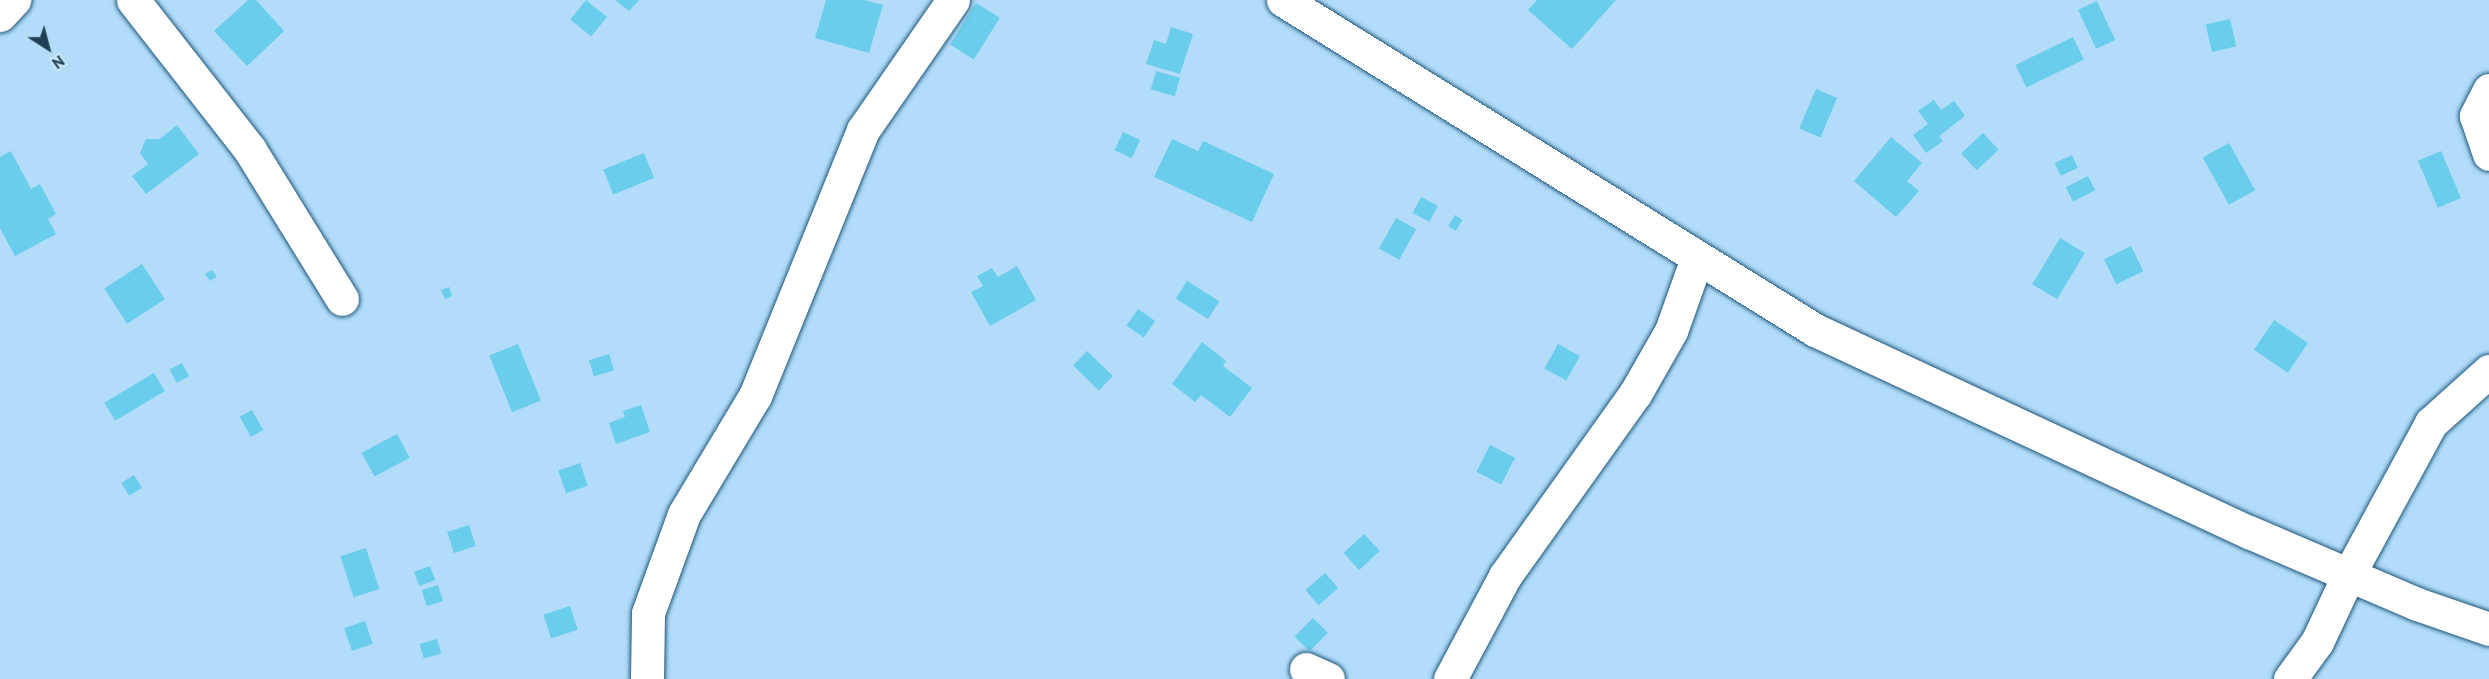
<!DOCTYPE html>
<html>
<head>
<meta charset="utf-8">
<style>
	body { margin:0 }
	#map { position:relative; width:2489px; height:679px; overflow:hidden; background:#b2dcfa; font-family:"PT Sans",sans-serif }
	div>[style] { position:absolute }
	.building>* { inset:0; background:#69cdeb; transform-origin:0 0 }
	.roads { filter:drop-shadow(0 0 2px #1d5679) drop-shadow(0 0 2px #1d5679) }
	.minor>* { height:33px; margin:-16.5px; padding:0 16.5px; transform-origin:16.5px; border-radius:16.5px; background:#fff }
	.tertiary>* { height:33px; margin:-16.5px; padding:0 16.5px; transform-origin:16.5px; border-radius:16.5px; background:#fff }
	span { translate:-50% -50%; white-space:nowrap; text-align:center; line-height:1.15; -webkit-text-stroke:6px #cbe7fc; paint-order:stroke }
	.north { position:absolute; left:18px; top:18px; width:60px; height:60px; -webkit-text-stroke:4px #cbe7fc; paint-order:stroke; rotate:144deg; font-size:16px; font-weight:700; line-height:24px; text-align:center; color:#203f53 }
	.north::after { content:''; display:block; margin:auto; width:21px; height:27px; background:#203f53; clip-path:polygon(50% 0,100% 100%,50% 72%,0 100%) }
</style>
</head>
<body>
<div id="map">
	<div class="building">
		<i style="clip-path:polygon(248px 0,256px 0,284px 31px,247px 66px,214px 31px)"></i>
		<i style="left:586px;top:0;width:27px;height:25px;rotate:39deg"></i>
		<i style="clip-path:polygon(615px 0,639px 0,629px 11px)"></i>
		<i style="clip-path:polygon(826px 0,864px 0,883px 5px,869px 53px,815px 38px)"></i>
		<i style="clip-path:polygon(1537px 0,1616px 0,1572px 49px,1528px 10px)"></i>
		<i style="left:2097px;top:1px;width:43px;height:21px;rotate:65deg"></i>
		<i style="left:976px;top:3px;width:28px;height:49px;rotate:32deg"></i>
		<i style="left:2230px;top:19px;width:28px;height:25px;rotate:77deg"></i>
		<i style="clip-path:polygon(1171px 27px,1193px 34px,1180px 74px,1146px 64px,1154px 40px,1166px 44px)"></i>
		<i style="left:2073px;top:37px;width:25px;height:64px;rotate:64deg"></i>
		<i style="left:1156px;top:71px;width:25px;height:19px;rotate:16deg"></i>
		<i style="left:1816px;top:89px;width:23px;height:43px;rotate:23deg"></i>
		<i style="clip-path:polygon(1934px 100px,1941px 110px,1954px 101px,1965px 116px,1939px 136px,1943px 141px,1926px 153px,1913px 135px,1928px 124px,1918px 111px)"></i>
		<i style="clip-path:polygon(177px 125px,199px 154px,146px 194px,132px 176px,148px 164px,140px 153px,146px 139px,160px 139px)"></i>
		<i style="left:1123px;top:132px;width:19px;height:20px;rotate:25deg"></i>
		<i style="left:1983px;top:133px;width:23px;height:30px;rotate:47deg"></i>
		<i style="clip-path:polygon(1891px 137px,1922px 163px,1907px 181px,1919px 191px,1896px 217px,1854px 181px)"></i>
		<i style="clip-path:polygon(1172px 139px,1198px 151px,1203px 141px,1274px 174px,1252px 222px,1154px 177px)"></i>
		<i style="left:2229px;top:143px;width:54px;height:30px;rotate:61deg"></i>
		<i style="clip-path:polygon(11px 151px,31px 189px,40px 184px,56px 214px,48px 219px,56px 234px,15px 256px,0 228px,0 157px)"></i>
		<i style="left:2441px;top:151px;width:51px;height:25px;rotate:67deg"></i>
		<i style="left:644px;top:153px;width:27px;height:44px;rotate:68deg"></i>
		<i style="left:2072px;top:155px;width:14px;height:19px;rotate:65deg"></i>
		<i style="left:2088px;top:176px;width:16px;height:25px;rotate:63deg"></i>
		<i style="left:1421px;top:197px;width:19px;height:18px;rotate:28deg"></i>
		<i style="left:1455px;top:215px;width:9px;height:13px;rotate:32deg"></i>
		<i style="left:1396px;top:218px;width:23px;height:35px;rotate:29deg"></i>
		<i style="left:2060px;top:238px;width:29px;height:54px;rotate:31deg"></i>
		<i style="left:2131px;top:246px;width:28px;height:30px;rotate:64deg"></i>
		<i style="left:142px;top:264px;width:42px;height:45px;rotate:57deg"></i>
		<i style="clip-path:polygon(1017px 266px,1036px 300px,990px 326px,971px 292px,983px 286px,977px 276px,992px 268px,998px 277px)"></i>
		<i style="clip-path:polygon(212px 270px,217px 277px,210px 281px,205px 274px)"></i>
		<i style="left:1187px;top:281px;width:38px;height:21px;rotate:32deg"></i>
		<i style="clip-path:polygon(449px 287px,452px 296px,445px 299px,441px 290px)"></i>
		<i style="left:1138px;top:309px;width:21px;height:20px;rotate:35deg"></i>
		<i style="left:2274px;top:320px;width:41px;height:36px;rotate:34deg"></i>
		<i style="clip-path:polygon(1202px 342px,1226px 361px,1223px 366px,1252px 388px,1230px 417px,1201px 395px,1195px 402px,1172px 384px)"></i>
		<i style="left:518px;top:344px;width:61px;height:31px;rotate:68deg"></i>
		<i style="left:1558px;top:344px;width:25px;height:28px;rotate:29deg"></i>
		<i style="left:1087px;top:351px;width:36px;height:20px;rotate:44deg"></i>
		<i style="left:609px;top:354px;width:17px;height:21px;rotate:73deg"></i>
		<i style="left:182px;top:363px;width:15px;height:14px;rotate:62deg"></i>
		<i style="left:154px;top:373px;width:21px;height:58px;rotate:59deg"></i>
		<i style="clip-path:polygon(641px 405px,650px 432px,616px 444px,609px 423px,625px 417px,623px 411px)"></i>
		<i style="left:252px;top:410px;width:23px;height:14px;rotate:61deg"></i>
		<i style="left:397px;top:434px;width:27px;height:40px;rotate:62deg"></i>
		<i style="left:1490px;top:445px;width:28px;height:30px;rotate:27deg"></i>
		<i style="left:580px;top:463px;width:24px;height:23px;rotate:71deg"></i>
		<i style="left:134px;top:475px;width:15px;height:15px;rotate:58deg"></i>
		<i style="left:469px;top:525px;width:22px;height:23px;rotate:72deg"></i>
		<i style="left:1364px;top:534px;width:23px;height:28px;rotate:47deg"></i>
		<i style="left:366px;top:548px;width:43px;height:27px;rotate:72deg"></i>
		<i style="left:430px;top:566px;width:15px;height:17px;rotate:70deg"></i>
		<i style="left:1325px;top:573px;width:20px;height:26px;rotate:49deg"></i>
		<i style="left:438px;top:585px;width:17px;height:17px;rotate:73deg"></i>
		<i style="left:570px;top:606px;width:25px;height:28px;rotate:72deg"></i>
		<i style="left:1313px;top:618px;width:21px;height:26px;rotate:45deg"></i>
		<i style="left:365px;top:621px;width:24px;height:22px;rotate:71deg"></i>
		<i style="left:437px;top:639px;width:15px;height:18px;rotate:74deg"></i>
	</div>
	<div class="roads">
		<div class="minor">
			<i style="left:133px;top:0;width:190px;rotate:52deg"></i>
			<i style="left:250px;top:150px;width:175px;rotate:58.3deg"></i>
			<i style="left:0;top:15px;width:21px;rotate:-47deg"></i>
			<i style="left:2489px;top:90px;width:29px;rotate:117deg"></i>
			<i style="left:2476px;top:116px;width:40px;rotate:71.1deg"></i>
			<i style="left:1306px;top:669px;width:24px;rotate:24deg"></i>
			<i style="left:647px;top:679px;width:66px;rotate:-89.1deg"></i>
			<i style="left:648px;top:613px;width:105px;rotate:-70deg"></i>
			<i style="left:684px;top:514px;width:138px;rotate:-59deg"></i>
			<i style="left:755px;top:396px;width:287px;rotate:-67.9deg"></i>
			<i style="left:863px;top:130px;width:158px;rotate:-55.3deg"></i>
			<i style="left:1450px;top:679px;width:117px;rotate:-61.9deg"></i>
			<i style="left:1505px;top:576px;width:224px;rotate:-54.5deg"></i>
			<i style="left:1635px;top:394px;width:73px;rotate:-60.3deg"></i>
			<i style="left:1671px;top:331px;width:77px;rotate:-70.4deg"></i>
			<i style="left:2290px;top:679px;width:46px;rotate:-53.9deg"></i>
			<i style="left:2317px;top:642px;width:75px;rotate:-64.8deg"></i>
			<i style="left:2349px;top:574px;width:172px;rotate:-61.5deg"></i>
			<i style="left:2431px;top:423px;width:78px;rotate:-41.9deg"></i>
		</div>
		<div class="tertiary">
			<i style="left:1283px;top:0;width:626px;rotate:31.81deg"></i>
			<i style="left:1815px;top:330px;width:479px;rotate:25deg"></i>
			<i style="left:2249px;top:532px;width:183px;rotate:23.2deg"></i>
			<i style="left:2417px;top:604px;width:76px;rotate:19.1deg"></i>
		</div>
	</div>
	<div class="north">N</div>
</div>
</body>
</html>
